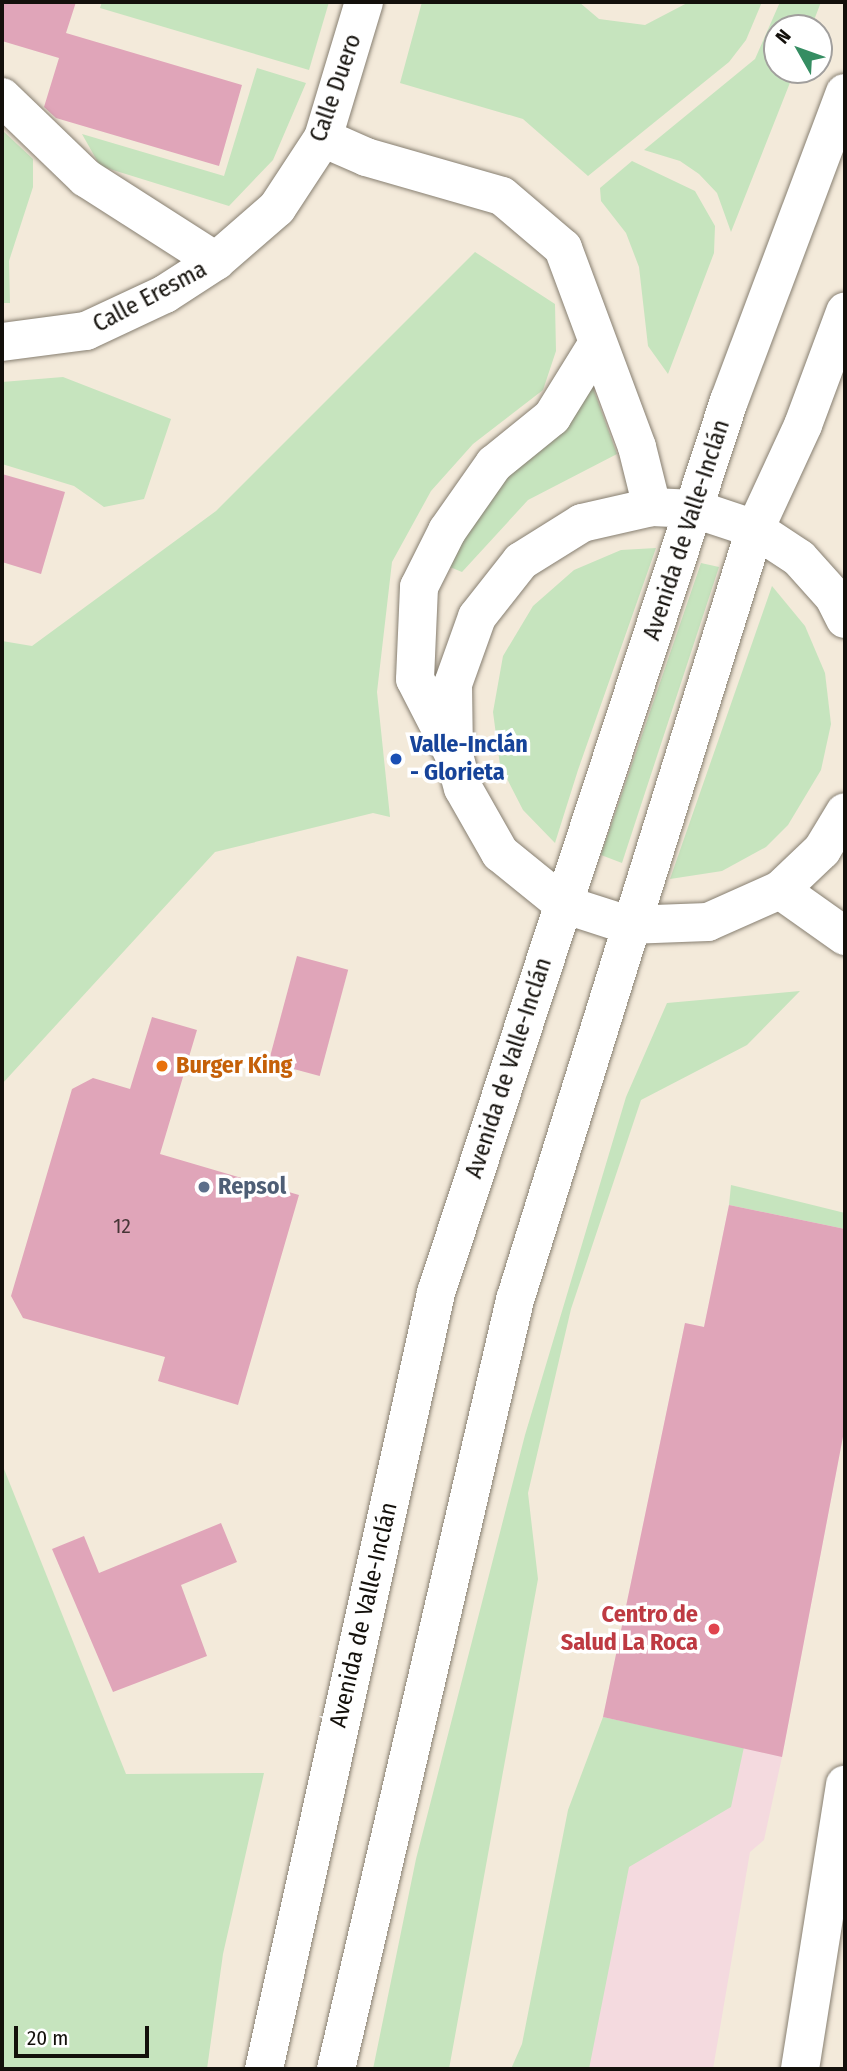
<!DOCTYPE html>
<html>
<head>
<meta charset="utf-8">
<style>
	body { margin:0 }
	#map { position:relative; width:847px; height:2071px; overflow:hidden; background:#f3eada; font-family:"Fira Sans Condensed",sans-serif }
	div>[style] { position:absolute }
	.medical>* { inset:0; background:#f4dadf }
	.green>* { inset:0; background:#c6e4be }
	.building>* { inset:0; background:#e0a5b9; transform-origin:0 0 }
	.roads { filter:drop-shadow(0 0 2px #877f71) drop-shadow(0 0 2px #877f71) }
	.minor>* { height:38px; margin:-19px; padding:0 19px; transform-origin:19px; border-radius:19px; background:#fff }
	.tertiary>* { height:38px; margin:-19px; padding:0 19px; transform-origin:19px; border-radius:19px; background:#fff }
	.secondary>* { height:38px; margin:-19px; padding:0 19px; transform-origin:19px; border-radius:19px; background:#fff }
	.primary>* { height:38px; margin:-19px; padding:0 19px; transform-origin:19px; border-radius:19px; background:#fff }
	.dots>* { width:19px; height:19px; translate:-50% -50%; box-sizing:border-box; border:4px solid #fff; border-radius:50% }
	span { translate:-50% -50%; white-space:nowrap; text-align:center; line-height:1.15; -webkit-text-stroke:7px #fff; paint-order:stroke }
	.number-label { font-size:21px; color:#463536 }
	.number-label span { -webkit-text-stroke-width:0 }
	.street-label { font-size:24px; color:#13100b }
	.transit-label { font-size:24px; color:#164399; font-weight:700 }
	.left { translate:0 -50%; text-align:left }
	.food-label { font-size:24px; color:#c56008; font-weight:700 }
	.service-label { font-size:24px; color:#4e5e75; font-weight:700 }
	.health-label { font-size:24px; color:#be3a42; font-weight:700 }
	.right { translate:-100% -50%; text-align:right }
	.frame { position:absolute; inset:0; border:4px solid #13100b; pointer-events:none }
	.north { position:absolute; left:763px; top:14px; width:70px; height:70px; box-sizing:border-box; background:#fff; border:2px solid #a19f9d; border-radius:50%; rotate:310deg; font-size:19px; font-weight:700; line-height:28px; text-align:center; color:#13100b }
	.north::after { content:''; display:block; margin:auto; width:24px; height:32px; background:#358d62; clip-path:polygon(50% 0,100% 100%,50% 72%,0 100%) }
	.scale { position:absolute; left:14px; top:2026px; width:135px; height:32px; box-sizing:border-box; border:4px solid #13100b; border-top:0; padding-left:9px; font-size:21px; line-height:24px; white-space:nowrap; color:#13100b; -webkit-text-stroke:5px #fff; paint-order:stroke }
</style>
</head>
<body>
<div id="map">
	<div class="medical">
		<i style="clip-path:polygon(729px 1205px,845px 1229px,845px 1426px,782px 1757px,764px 1840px,750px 1852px,713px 2069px,540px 2069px,603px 1717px,685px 1323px,704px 1327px)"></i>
	</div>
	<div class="green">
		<i style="clip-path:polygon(102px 2px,329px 2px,309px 70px,100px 8px)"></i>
		<i style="clip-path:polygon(422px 2px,579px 2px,599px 19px,645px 25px,689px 2px,762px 2px,746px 40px,729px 62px,588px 176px,523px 119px,400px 83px)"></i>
		<i style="clip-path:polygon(780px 2px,821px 2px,811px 28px,777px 28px,777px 70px,795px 70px,731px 232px,717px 193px,699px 174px,680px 161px,644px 150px,755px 59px)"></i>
		<i style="clip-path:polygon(257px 68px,306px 83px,273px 160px,229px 206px,100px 166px,82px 134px,224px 176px)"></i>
		<i style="clip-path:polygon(2px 130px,33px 159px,33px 187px,9px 261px,10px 303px,2px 303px)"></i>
		<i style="clip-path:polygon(632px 161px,695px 191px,715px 226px,714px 253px,668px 374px,648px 346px,639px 267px,626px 233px,601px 201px,600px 188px)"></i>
		<i style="clip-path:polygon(475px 252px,555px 304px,556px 351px,543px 390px,473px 444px,431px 491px,392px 562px,377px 692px,390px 817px,373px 813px,215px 852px,2px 1084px,2px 641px,32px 646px,216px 511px)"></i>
		<i style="clip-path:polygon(63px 377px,171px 419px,144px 499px,104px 507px,74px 486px,2px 464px,2px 382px)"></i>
		<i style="clip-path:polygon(593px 388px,617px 454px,528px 500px,462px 572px,445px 565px,466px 524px,584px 389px)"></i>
		<i style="clip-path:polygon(656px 548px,578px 770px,555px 843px,523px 810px,500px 765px,493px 712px,503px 656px,533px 606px,574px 570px,621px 550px)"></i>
		<i style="clip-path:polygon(701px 563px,719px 567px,622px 863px,601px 855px)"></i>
		<i style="clip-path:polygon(772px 586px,805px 626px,825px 673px,831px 724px,821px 770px,788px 825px,766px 847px,722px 871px,670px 879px)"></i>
		<i style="clip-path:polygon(800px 991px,747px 1045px,641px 1100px,571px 1309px,528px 1493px,538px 1579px,449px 2069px,373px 2069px,416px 1859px,525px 1435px,626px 1097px,667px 1003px)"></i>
		<i style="clip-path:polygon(731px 1185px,845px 1213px,845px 1229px,729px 1205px)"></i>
		<i style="clip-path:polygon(2px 1464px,126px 1774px,264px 1773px,223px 1954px,207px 2069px,2px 2069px)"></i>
		<i style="clip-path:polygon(603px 1717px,744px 1747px,731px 1807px,629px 1867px,589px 2069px,511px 2069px,522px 2044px,568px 1810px)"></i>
	</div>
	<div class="building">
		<i style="clip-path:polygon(2px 2px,76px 2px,66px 33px,242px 85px,219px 166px,56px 118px,44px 107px,59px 58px,2px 41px)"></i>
		<i style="clip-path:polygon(2px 474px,65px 492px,41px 574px,2px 562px)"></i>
		<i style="left:297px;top:956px;width:53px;height:110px;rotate:15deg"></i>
		<i style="clip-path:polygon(152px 1017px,197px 1030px,160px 1154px,299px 1195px,238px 1405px,158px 1381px,165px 1357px,23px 1318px,11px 1296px,72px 1089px,93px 1078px,130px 1089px)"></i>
		<i style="clip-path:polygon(729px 1205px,845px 1229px,845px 1426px,782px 1757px,603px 1717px,685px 1323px,704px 1327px)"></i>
		<i style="clip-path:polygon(221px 1523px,237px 1562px,181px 1585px,207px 1656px,113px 1692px,52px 1549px,84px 1536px,99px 1573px)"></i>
	</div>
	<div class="roads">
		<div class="minor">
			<i style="left:2px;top:97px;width:117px;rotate:44deg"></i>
			<i style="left:86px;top:178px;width:154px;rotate:32.6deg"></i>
			<i style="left:2px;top:342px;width:85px;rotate:-7.5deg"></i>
			<i style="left:86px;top:331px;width:87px;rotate:-25.1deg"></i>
			<i style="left:165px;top:294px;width:61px;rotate:-32.9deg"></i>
			<i style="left:216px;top:261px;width:81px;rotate:-41deg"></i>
			<i style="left:277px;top:208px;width:84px;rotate:-56.7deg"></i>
			<i style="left:800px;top:2069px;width:288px;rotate:-81deg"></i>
		</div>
		<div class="tertiary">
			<i style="left:364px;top:2px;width:142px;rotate:106.8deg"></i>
			<i style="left:323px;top:138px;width:47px;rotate:23.8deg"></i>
			<i style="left:366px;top:157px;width:141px;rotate:16deg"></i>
			<i style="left:502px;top:196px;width:80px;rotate:40.4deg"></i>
			<i style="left:563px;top:248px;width:212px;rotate:69.6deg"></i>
			<i style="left:637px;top:447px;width:62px;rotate:76deg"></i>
			<i style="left:454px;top:755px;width:85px;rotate:-117.2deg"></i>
			<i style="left:415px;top:679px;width:92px;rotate:-87.5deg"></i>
			<i style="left:419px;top:587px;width:63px;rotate:-63.4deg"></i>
			<i style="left:447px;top:531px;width:82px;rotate:-55deg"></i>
			<i style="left:494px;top:464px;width:75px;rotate:-39deg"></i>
			<i style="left:552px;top:417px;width:84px;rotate:-58.2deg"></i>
		</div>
		<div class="secondary">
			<i style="left:780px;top:890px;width:80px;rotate:35.3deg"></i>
		</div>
		<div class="primary">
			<i style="left:845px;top:619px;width:25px;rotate:-117deg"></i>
			<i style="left:834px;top:597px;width:52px;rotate:-131.9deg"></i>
			<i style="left:799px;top:558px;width:53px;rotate:-146.6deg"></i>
			<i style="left:755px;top:529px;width:63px;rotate:-161.6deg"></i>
			<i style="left:695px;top:509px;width:43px;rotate:-177.3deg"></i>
			<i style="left:652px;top:507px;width:72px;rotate:167.1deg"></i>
			<i style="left:582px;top:523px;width:72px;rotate:148.1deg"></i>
			<i style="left:521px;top:561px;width:71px;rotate:128.2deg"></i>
			<i style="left:477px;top:617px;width:71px;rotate:109.7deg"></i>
			<i style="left:453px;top:684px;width:71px;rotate:89.2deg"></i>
			<i style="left:454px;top:755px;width:34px;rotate:75deg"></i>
			<i style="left:463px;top:788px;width:75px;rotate:60.4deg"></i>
			<i style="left:500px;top:853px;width:81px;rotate:39deg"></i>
			<i style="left:563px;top:904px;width:68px;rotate:17.9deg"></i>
			<i style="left:628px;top:925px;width:80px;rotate:-2.1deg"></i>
			<i style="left:708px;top:922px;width:79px;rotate:-24deg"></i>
			<i style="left:780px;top:890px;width:58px;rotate:-43.6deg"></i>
			<i style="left:822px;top:850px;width:44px;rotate:-58.8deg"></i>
			<i style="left:264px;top:2069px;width:795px;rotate:-77.5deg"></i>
			<i style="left:436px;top:1293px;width:939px;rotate:-71.82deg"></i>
			<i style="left:729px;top:401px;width:329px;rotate:-69.4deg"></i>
			<i style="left:336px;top:2069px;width:790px;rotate:-76.9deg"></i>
			<i style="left:515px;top:1300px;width:807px;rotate:-72.71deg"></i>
			<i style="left:755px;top:529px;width:115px;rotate:-65.2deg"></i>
			<i style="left:803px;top:425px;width:121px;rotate:-69.6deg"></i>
		</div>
	</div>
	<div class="dots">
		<i style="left:396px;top:759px;background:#1a4fb4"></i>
		<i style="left:162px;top:1066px;background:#e8710a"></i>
		<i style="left:204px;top:1187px;background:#5c6f8a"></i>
		<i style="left:714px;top:1629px;background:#e0444e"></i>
	</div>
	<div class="number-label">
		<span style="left:122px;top:1226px">12</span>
	</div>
	<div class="street-label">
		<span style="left:336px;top:88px;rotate:-71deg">Calle Duero</span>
		<span style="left:150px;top:297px;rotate:-28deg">Calle Eresma</span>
		<span style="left:687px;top:530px;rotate:-72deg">Avenida de Valle-Inclán</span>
		<span style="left:509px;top:1068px;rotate:-72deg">Avenida de Valle-Inclán</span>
		<span style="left:364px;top:1615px;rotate:-77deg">Avenida de Valle-Inclán</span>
	</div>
	<div class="transit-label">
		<span class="left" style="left:410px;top:759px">Valle-Inclán<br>- Glorieta</span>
	</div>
	<div class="food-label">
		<span class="left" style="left:176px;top:1066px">Burger King</span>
	</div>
	<div class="service-label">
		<span class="left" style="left:218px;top:1187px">Repsol</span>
	</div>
	<div class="health-label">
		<span class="right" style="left:698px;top:1629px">Centro de<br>Salud La Roca</span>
	</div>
	<div class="frame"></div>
	<div class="north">N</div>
	<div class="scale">20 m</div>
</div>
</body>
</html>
